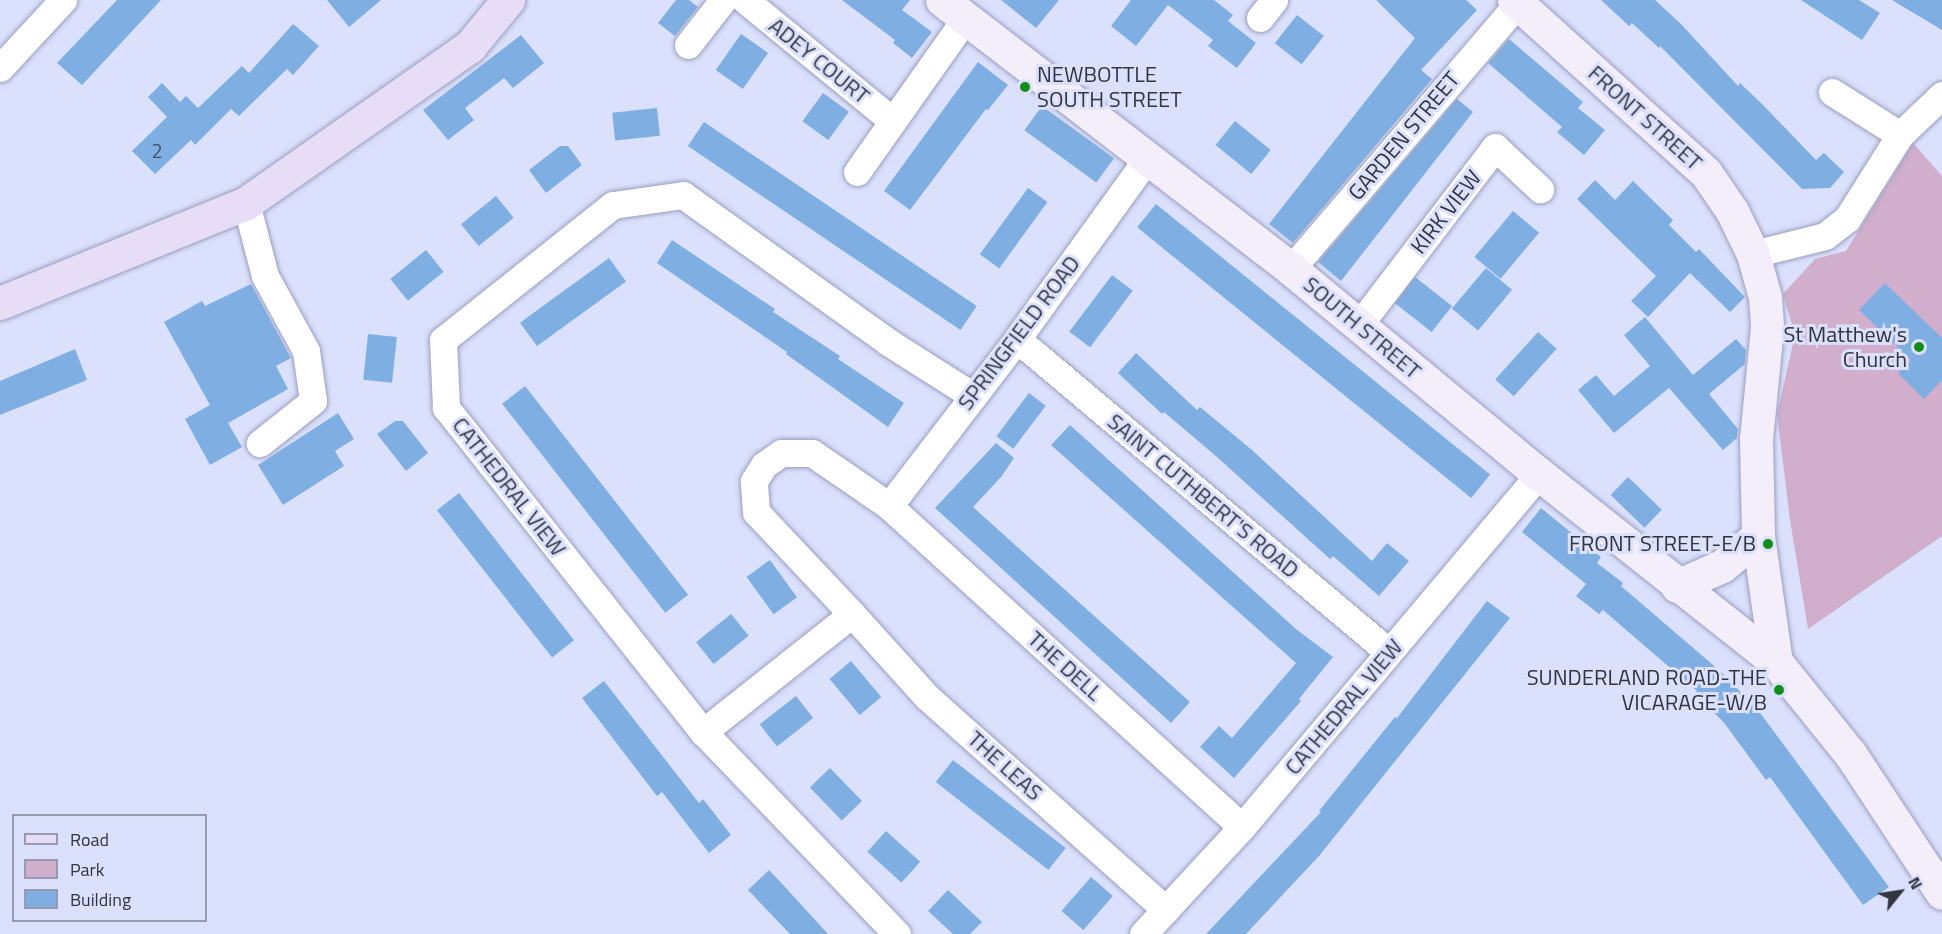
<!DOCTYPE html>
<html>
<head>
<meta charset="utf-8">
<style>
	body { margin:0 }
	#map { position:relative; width:1942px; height:934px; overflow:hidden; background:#dbe0fc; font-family:"Titillium Web",sans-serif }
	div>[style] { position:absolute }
	.green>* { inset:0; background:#d0aecc }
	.building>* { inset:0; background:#7fafe2; transform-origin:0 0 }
	.roads { filter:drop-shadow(0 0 2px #999fc0) drop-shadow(0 0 2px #999fc0) }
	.street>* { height:27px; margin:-13.5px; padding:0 13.5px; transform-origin:13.5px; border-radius:13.5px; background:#fff }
	.secondary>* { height:33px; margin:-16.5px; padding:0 16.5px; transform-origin:16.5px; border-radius:16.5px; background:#f4eefb }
	.primary>* { height:33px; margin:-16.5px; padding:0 16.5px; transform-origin:16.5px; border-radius:16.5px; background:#e8ddf7 }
	.dots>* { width:16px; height:16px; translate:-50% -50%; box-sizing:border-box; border:3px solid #dbe0fc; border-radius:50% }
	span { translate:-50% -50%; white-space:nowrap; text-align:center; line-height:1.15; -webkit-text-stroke:6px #dbe0fc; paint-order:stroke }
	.number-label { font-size:20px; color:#455369 }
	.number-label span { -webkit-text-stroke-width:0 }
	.street-label { font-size:22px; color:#323441 }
	.poi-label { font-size:22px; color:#323441 }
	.left { translate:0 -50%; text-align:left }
	.right { translate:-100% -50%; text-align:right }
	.legend { position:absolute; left:12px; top:814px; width:195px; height:108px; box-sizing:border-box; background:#dbe0fc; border:2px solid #979bb1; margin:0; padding:8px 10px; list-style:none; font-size:18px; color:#323441 }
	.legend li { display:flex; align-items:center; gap:12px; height:30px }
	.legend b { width:30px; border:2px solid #979bb1 }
	.north { position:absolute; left:1870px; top:862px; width:60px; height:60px; -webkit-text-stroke:4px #dbe0fc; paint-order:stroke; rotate:60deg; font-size:16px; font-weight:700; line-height:24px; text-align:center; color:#323441 }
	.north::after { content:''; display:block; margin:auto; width:21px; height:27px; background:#323441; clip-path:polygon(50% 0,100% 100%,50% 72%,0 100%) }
</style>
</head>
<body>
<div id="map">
	<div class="green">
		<i style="clip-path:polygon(1913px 143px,1942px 176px,1942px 536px,1808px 629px,1790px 520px,1777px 414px,1795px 335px,1783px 294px,1815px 259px,1846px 251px)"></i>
	</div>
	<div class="building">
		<i style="clip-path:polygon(117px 0,161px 0,82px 85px,57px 63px)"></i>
		<i style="clip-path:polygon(327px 0,381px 0,349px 27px)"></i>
		<i style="clip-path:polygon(676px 0,689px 0,698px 7px,675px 36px,658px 23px)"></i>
		<i style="clip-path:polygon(842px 0,910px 0,902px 10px,932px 32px,912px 58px,893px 43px,895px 40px)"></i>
		<i style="clip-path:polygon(1001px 0,1059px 0,1036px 28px)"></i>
		<i style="clip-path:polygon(1131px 0,1214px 0,1233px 15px,1228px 21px,1256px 43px,1237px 68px,1208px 46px,1213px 40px,1168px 5px,1136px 46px,1111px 26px)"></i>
		<i style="clip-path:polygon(1376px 0,1466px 0,1477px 10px,1421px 70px,1432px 79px,1293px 243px,1269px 224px,1415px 38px)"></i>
		<i style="clip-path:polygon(1601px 0,1655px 0,1681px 24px,1738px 86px,1740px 83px,1763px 105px,1816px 160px,1824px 153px,1844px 172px,1830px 188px,1802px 189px,1660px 46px,1659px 48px,1632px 23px,1629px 26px)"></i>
		<i style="clip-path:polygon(1801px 0,1859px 0,1880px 13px,1862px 40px)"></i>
		<i style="clip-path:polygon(1892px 0,1942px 0,1942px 30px)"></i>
		<i style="left:1297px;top:15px;width:34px;height:36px;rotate:38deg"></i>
		<i style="clip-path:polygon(293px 24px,319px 46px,293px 75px,287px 69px,239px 116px,231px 109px,195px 145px,191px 140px,155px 174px,132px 151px,167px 117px,148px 97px,162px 83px,180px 102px,186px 96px,198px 108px,242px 66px,249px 73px)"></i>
		<i style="left:741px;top:34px;width:33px;height:44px;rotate:35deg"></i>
		<i style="clip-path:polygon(521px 35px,544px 63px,513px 88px,504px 78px,465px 108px,474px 120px,448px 140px,423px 110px)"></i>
		<i style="clip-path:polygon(1509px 39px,1583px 102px,1578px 108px,1605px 130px,1584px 155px,1557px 132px,1562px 127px,1488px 63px)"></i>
		<i style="clip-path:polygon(978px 62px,1008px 85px,988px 110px,986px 109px,910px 210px,884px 191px)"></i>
		<i style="left:823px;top:93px;width:32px;height:35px;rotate:36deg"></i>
		<i style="clip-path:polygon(1457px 99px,1473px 112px,1341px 281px,1318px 262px)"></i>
		<i style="left:1042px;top:106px;width:89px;height:30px;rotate:36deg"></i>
		<i style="left:657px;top:108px;width:28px;height:45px;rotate:84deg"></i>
		<i style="left:1235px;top:121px;width:46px;height:31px;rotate:39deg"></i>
		<i style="left:704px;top:122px;width:329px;height:29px;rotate:34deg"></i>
		<i style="clip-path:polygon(560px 146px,568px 146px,582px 165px,546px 193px,529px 170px)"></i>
		<i style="clip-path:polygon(1595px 180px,1615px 200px,1633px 181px,1673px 220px,1669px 225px,1696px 252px,1699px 249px,1745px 297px,1730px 312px,1690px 273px,1648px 317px,1631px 301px,1656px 276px,1577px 199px)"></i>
		<i style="left:1028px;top:188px;width:24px;height:82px;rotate:36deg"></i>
		<i style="left:496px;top:196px;width:28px;height:45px;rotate:51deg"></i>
		<i style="left:1156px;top:204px;width:430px;height:30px;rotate:39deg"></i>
		<i style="left:1513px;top:211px;width:34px;height:60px;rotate:40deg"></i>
		<i style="clip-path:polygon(672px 240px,775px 309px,773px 312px,840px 356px,838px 359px,904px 403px,888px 427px,786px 354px,787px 352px,657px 263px)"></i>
		<i style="left:426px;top:250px;width:28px;height:46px;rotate:51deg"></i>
		<i style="left:609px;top:258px;width:29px;height:110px;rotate:54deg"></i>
		<i style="left:1486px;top:268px;width:34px;height:53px;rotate:40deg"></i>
		<i style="left:1112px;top:275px;width:26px;height:71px;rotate:37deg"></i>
		<i style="left:1415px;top:277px;width:47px;height:33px;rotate:38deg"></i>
		<i style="clip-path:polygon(1885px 283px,1942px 338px,1942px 380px,1924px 399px,1898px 373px,1911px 360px,1859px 310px)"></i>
		<i style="clip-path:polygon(251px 284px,291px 358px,276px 366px,288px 389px,228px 423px,242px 447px,210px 465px,185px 419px,210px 405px,164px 322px,202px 301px,205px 306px)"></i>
		<i style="clip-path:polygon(1645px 317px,1693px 375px,1736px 339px,1746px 350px,1745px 364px,1709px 394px,1738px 429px,1737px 438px,1723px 450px,1669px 388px,1614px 433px,1578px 390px,1596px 375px,1614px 396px,1650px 366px,1624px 335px)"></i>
		<i style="left:1538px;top:332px;width:25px;height:64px;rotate:42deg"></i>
		<i style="left:368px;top:334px;width:29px;height:46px;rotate:6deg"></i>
		<i style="clip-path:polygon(75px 349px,87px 380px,0 415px,0 381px)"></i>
		<i style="clip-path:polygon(1136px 353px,1197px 410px,1200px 407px,1252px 450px,1372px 561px,1387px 543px,1409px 561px,1379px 596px,1333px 556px,1330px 559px,1217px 457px,1164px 412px,1162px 414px,1118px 373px)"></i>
		<i style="left:525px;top:386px;width:265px;height:29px;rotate:52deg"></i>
		<i style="left:1029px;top:393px;width:21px;height:54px;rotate:37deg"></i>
		<i style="clip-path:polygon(338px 413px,354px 439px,335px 451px,344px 466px,283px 505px,258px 465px)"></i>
		<i style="clip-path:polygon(395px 421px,403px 421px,428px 453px,406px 471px,377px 434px)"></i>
		<i style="clip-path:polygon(1070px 425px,1296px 629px,1333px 657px,1299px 699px,1301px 701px,1234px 778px,1200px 747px,1219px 726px,1232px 738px,1296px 663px,1051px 445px)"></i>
		<i style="clip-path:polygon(996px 443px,1014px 458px,1001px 477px,973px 507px,1190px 702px,1171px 723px,935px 508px)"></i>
		<i style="left:1628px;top:477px;width:47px;height:25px;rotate:44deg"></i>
		<i style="left:459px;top:493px;width:187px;height:28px;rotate:52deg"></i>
		<i style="clip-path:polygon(1541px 508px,1601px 557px,1597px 563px,1623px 583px,1621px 586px,1720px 671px,1758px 710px,1889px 887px,1863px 905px,1770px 777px,1766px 780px,1725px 724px,1695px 693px,1697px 691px,1603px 610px,1599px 614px,1576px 596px,1586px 584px,1522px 532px)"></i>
		<i style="left:770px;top:560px;width:46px;height:29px;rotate:54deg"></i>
		<i style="clip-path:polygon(1487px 601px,1510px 618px,1319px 856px,1246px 934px,1206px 934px,1321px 812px,1319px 811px,1395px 717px,1397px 718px)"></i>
		<i style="left:731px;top:614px;width:28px;height:45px;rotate:51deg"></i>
		<i style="left:851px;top:661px;width:47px;height:28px;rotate:50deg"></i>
		<i style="clip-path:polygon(604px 681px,699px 803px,703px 799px,731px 835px,709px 853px,662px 792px,657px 796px,582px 698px)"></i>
		<i style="left:796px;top:696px;width:28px;height:46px;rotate:52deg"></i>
		<i style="left:953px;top:760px;width:143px;height:28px;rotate:38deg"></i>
		<i style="left:830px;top:768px;width:46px;height:28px;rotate:46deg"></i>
		<i style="left:886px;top:831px;width:46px;height:28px;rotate:42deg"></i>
		<i style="clip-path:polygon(769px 870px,785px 887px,828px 934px,790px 934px,748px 890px)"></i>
		<i style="left:1091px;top:877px;width:29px;height:45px;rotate:41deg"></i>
		<i style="clip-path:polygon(948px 890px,982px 922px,970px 934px,953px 934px,928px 911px)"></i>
	</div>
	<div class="roads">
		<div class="street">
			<i style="left:745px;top:0;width:191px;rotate:39.3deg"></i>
			<i style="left:1260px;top:18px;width:23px;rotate:-52deg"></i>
			<i style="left:688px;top:45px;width:57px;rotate:-52.1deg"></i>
			<i style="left:0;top:68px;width:93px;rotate:-47.2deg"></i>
			<i style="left:1832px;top:92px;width:80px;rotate:32.3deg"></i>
			<i style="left:857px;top:172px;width:187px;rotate:-54.8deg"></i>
			<i style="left:246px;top:203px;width:75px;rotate:75.4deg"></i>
			<i style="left:265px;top:276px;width:85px;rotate:61.3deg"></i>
			<i style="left:306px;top:351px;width:50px;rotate:82deg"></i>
			<i style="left:313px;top:401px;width:68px;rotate:141.6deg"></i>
			<i style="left:1753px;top:254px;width:74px;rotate:-14deg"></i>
			<i style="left:1825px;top:236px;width:28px;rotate:-38deg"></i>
			<i style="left:1847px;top:219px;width:99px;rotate:-57.8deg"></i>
			<i style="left:1900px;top:135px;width:58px;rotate:-43.6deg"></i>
			<i style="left:1291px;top:269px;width:354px;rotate:-49.5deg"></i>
			<i style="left:1359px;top:325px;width:224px;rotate:-52.6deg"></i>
			<i style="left:1495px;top:147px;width:62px;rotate:43deg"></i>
			<i style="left:1017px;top:339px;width:486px;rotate:40.1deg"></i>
			<i style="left:889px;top:506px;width:210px;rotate:-52.5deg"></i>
			<i style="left:1017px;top:339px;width:222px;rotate:-54.2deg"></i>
			<i style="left:852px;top:614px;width:112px;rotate:47.9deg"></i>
			<i style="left:927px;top:697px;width:320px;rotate:41.7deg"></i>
			<i style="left:703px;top:732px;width:190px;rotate:-38.4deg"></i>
			<i style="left:852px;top:614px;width:140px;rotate:-133.3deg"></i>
			<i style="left:756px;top:512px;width:31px;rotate:-94deg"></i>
			<i style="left:754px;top:481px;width:19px;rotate:-58deg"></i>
			<i style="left:764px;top:465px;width:21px;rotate:-35deg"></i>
			<i style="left:781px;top:453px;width:31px"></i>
			<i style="left:812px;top:453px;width:93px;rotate:34.5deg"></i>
			<i style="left:889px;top:506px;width:477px;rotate:42.3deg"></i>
			<i style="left:897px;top:934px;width:280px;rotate:-133.8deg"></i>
			<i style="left:703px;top:732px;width:414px;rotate:-128.4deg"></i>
			<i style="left:446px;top:408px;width:68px;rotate:-92.5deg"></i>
			<i style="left:443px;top:340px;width:217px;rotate:-38.5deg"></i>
			<i style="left:613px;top:205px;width:71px;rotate:-8.1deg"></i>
			<i style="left:683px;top:195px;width:252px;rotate:35.6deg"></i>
			<i style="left:888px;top:342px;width:101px;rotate:32.4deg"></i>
			<i style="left:1143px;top:934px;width:146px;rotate:-47.2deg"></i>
			<i style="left:1242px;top:827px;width:461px;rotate:-49.9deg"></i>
		</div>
		<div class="secondary">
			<i style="left:942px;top:0;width:441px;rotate:37.6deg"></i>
			<i style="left:1291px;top:269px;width:322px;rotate:39.6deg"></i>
			<i style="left:1539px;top:474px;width:303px;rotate:38.4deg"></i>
			<i style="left:1776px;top:662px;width:119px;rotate:51.1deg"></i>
			<i style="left:1851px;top:755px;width:165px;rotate:56.6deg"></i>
			<i style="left:1514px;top:0;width:258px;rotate:42deg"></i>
			<i style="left:1706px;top:173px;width:46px;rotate:55.6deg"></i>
			<i style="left:1732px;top:211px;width:48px;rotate:64deg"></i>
			<i style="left:1753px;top:254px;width:45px;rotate:74.4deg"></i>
			<i style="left:1765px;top:297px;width:30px;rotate:86deg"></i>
			<i style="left:1767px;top:327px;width:113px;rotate:95.6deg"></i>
			<i style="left:1756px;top:439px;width:97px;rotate:88.8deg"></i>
			<i style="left:1758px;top:536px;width:127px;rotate:81.9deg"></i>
			<i style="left:1677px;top:586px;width:49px;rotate:-24deg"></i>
			<i style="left:1722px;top:566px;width:47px;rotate:-39.8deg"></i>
		</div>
		<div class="primary">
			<i style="left:0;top:303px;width:266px;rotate:-22.1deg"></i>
			<i style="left:246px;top:203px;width:274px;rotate:-35deg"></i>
			<i style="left:470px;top:46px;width:60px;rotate:-50.4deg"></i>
		</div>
	</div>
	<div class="dots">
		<i style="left:1025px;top:87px;background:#128d18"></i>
		<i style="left:1919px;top:347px;background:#128d18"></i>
		<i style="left:1768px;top:544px;background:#128d18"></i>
		<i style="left:1779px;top:690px;background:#128d18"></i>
	</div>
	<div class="number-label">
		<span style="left:157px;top:150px">2</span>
	</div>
	<div class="street-label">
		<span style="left:819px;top:61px;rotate:39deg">ADEY COURT</span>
		<span style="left:1645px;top:118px;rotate:42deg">FRONT STREET</span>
		<span style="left:1404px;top:136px;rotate:-50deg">GARDEN STREET</span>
		<span style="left:1446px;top:212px;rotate:-52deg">KIRK VIEW</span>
		<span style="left:1362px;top:328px;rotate:40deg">SOUTH STREET</span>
		<span style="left:1019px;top:333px;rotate:-53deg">SPRINGFIELD ROAD</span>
		<span style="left:509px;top:487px;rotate:52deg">CATHEDRAL VIEW</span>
		<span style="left:1203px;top:496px;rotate:40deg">SAINT CUTHBERT'S ROAD</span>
		<span style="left:1065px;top:666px;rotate:42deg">THE DELL</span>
		<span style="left:1344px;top:707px;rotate:-50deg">CATHEDRAL VIEW</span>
		<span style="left:1005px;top:766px;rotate:42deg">THE LEAS</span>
	</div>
	<div class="poi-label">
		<span class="left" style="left:1037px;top:87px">NEWBOTTLE<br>SOUTH STREET</span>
		<span class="right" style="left:1907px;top:347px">St Matthew's<br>Church</span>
		<span class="right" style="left:1756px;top:544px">FRONT STREET-E/B</span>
		<span class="right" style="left:1767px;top:690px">SUNDERLAND ROAD-THE<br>VICARAGE-W/B</span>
	</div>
	<ul class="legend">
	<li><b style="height:8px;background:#e8ddf7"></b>Road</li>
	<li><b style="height:16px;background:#d0aecc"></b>Park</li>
	<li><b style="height:16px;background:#7fafe2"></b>Building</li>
	</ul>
	<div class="north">N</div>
</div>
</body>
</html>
